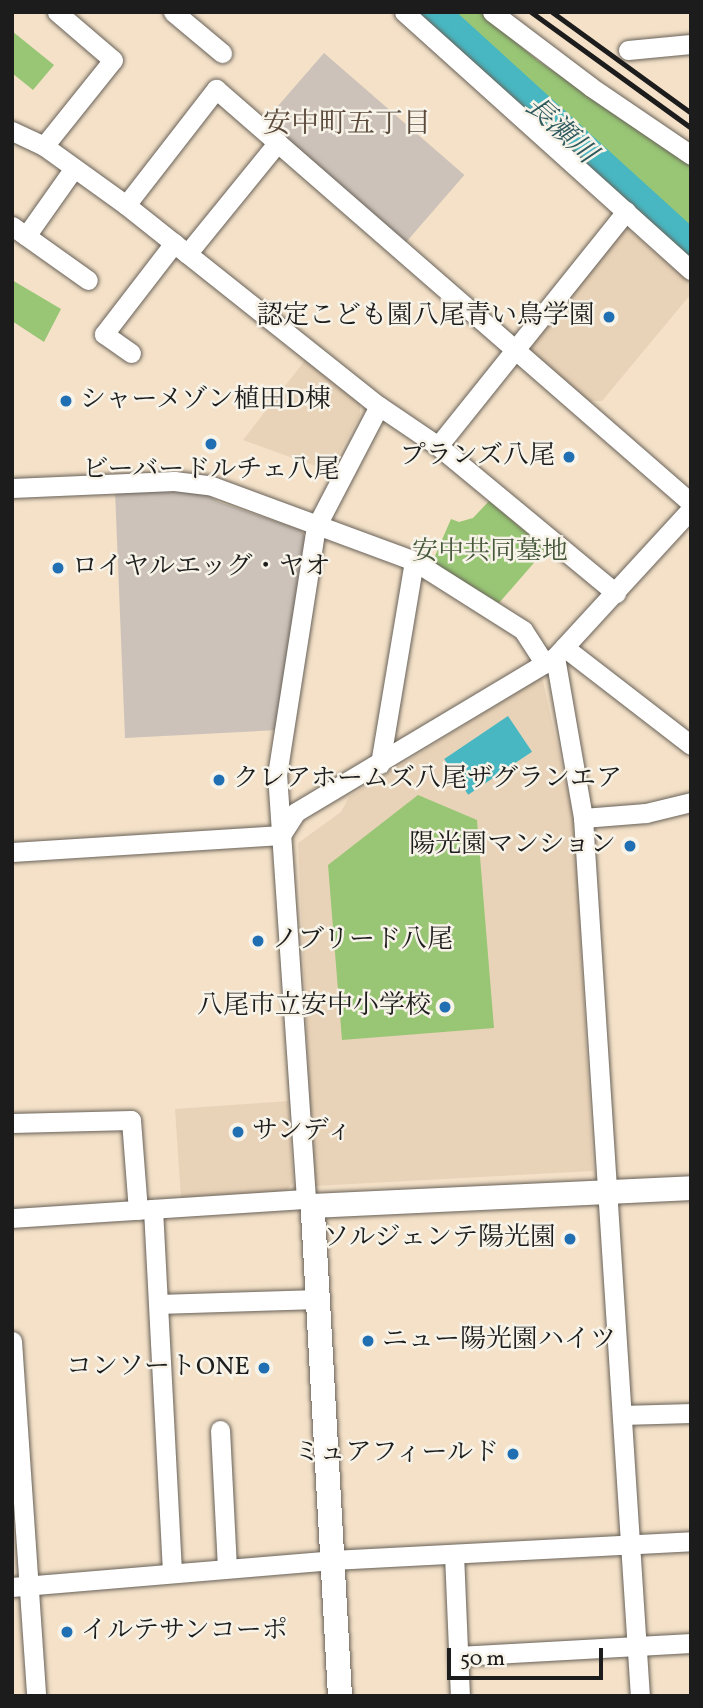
<!DOCTYPE html>
<html>
<head>
<meta charset="utf-8">
<style>
	body { margin:0 }
	#map { position:relative; width:703px; height:1708px; overflow:hidden; background:#f4e1c8; font-family:Vollkorn,"Noto Serif JP",serif }
	div>[style] { position:absolute }
	.built>* { inset:0; background:#e9d3b8 }
	.industrial>* { inset:0; background:#ccc2b9; transform-origin:0 0 }
	.green>* { inset:0; background:#98c675 }
	.water>* { inset:0; background:#48b7c2; transform-origin:0 0 }
	.river>* { height:37px; margin:-18.5px; padding:0 18.5px; transform-origin:18.5px; border-radius:18.5px; background:#48b7c2 }
	.roads { filter:drop-shadow(0 0 2px #686158) drop-shadow(0 0 2px #686158) }
	.minor>* { height:19px; margin:-9.5px; padding:0 9.5px; transform-origin:9.5px; border-radius:9.5px; background:#fff }
	.tertiary>* { height:24px; margin:-12px; padding:0 12px; transform-origin:12px; border-radius:12px; background:#fff }
	.rail>* { height:5px; margin:-2.5px; padding:0 2.5px; transform-origin:2.5px; border-radius:2.5px; background:#1c1c1c }
	.dots>* { width:19px; height:19px; translate:-50% -50%; box-sizing:border-box; border:4px solid #f7f3e8; border-radius:50% }
	span { translate:-50% -50%; white-space:nowrap; text-align:center; line-height:1.15; -webkit-text-stroke:5px #f7f3e8; paint-order:stroke }
	.poi-label { font-size:26px; color:#1c1c1c }
	.right { translate:-100% -50%; text-align:right }
	.left { translate:0 -50%; text-align:left }
	.park-label { font-size:26px; color:#47583b }
	.neighbourhood-label { font-size:28px; color:#5b4a3b }
	.water-label { font-size:28px; color:#2e5a5e; font-style:italic }
	.frame { position:absolute; inset:0; border:14px solid #1c1c1c; pointer-events:none }
	.scale { position:absolute; left:447px; top:1648px; width:156px; height:32px; box-sizing:border-box; border:4px solid #1c1c1c; border-top:0; padding-left:9px; font-size:21px; line-height:24px; white-space:nowrap; color:#1c1c1c; -webkit-text-stroke:5px #f7f3e8; paint-order:stroke }
</style>
</head>
<body>
<div id="map">
	<div class="built">
		<i style="clip-path:polygon(617px 229px,628px 229px,689px 282px,691px 294px,602px 401px,588px 401px,528px 349px,528px 339px)"></i>
		<i style="clip-path:polygon(306px 359px,360px 400px,360px 415px,329px 471px,243px 440px)"></i>
		<i style="clip-path:polygon(542px 677px,574px 819px,593px 1171px,314px 1186px,298px 843px,341px 812px,349px 797px)"></i>
		<i style="clip-path:polygon(288px 1101px,293px 1183px,286px 1191px,181px 1198px,175px 1109px)"></i>
	</div>
	<div class="industrial">
		<i style="left:324px;top:53px;width:186px;height:94px;rotate:41deg"></i>
		<i style="clip-path:polygon(198px 489px,219px 502px,301px 530px,305px 537px,278px 730px,125px 738px,115px 491px)"></i>
	</div>
	<div class="green">
		<i style="clip-path:polygon(439px 12px,480px 12px,537px 60px,691px 163px,691px 241px)"></i>
		<i style="clip-path:polygon(12px 31px,54px 65px,33px 90px,12px 73px)"></i>
		<i style="clip-path:polygon(12px 280px,61px 309px,44px 342px,12px 321px)"></i>
		<i style="clip-path:polygon(489px 501px,546px 549px,499px 603px,432px 563px,451px 519px,459px 522px,473px 518px)"></i>
		<i style="clip-path:polygon(418px 795px,477px 820px,494px 1028px,342px 1040px,328px 865px)"></i>
	</div>
	<div class="water">
		<i style="left:508px;top:716px;width:43px;height:77px;rotate:56deg"></i>
	</div>
	<div class="river">
		<i style="left:429px;top:12px;width:354px;rotate:42.3deg"></i>
	</div>
	<div class="roads">
		<div class="minor">
			<i style="left:173px;top:12px;width:64px;rotate:39.9deg"></i>
			<i style="left:404px;top:12px;width:386px;rotate:42deg"></i>
			<i style="left:492px;top:12px;width:124px;rotate:37.1deg"></i>
			<i style="left:591px;top:87px;width:121px;rotate:34.2deg"></i>
			<i style="left:628px;top:50px;width:63px;rotate:-5.4deg"></i>
			<i style="left:12px;top:131px;width:35px;rotate:25deg"></i>
			<i style="left:44px;top:146px;width:101px;rotate:35.7deg"></i>
			<i style="left:126px;top:205px;width:323px;rotate:38.5deg"></i>
			<i style="left:379px;top:406px;width:71px;rotate:34.1deg"></i>
			<i style="left:438px;top:446px;width:231px;rotate:39.6deg"></i>
			<i style="left:44px;top:146px;width:110px;rotate:-51.3deg"></i>
			<i style="left:113px;top:60px;width:74px;rotate:-139.4deg"></i>
			<i style="left:126px;top:205px;width:147px;rotate:-52.2deg"></i>
			<i style="left:216px;top:89px;width:630px;rotate:41.07deg"></i>
			<i style="left:12px;top:226px;width:93px;rotate:35.4deg"></i>
			<i style="left:26px;top:236px;width:83px;rotate:-54.8deg"></i>
			<i style="left:187px;top:254px;width:144px;rotate:-50.9deg"></i>
			<i style="left:131px;top:353px;width:33px;rotate:-145deg"></i>
			<i style="left:104px;top:334px;width:115px;rotate:-52.4deg"></i>
			<i style="left:438px;top:446px;width:301px;rotate:-51.3deg"></i>
			<i style="left:12px;top:488px;width:162px;rotate:-2.5deg"></i>
			<i style="left:174px;top:481px;width:35px;rotate:7deg"></i>
			<i style="left:209px;top:485px;width:219px;rotate:20.3deg"></i>
			<i style="left:414px;top:561px;width:129px;rotate:32.3deg"></i>
			<i style="left:523px;top:630px;width:40px;rotate:57.1deg"></i>
			<i style="left:564px;top:647px;width:160px;rotate:37.7deg"></i>
			<i style="left:555px;top:657px;width:163px;rotate:80.1deg"></i>
			<i style="left:583px;top:818px;width:880px;rotate:86.29deg"></i>
			<i style="left:380px;top:764px;width:206px;rotate:-80.5deg"></i>
			<i style="left:583px;top:818px;width:63px;rotate:-4.5deg"></i>
			<i style="left:646px;top:813px;width:46px;rotate:-13.7deg"></i>
			<i style="left:12px;top:852px;width:270px;rotate:-3.6deg"></i>
			<i style="left:281px;top:835px;width:27px;rotate:-57deg"></i>
			<i style="left:296px;top:812px;width:302px;rotate:-30.9deg"></i>
			<i style="left:555px;top:657px;width:201px;rotate:-47.4deg"></i>
			<i style="left:12px;top:1123px;width:119px;rotate:-1.4deg"></i>
			<i style="left:131px;top:1120px;width:90px;rotate:85.6deg"></i>
			<i style="left:313px;top:1206px;width:10px;rotate:-135deg"></i>
			<i style="left:306px;top:1199px;width:425px;rotate:-93.9deg"></i>
			<i style="left:277px;top:775px;width:251px;rotate:-81.1deg"></i>
			<i style="left:316px;top:527px;width:136px;rotate:-62.5deg"></i>
			<i style="left:153px;top:1209px;width:364px;rotate:87deg"></i>
			<i style="left:12px;top:1218px;width:295px;rotate:-3.7deg"></i>
			<i style="left:159px;top:1304px;width:158px;rotate:-1.8deg"></i>
			<i style="left:12px;top:1341px;width:356px;rotate:86.1deg"></i>
			<i style="left:622px;top:1415px;width:69px;rotate:-1.7deg"></i>
			<i style="left:220px;top:1430px;width:138px;rotate:87.1deg"></i>
			<i style="left:454px;top:1554px;width:142px;rotate:87.6deg"></i>
			<i style="left:12px;top:1587px;width:321px;rotate:-4.8deg"></i>
			<i style="left:332px;top:1560px;width:360px;rotate:-3deg"></i>
			<i style="left:458px;top:1656px;width:233px;rotate:-3.2deg"></i>
		</div>
		<div class="tertiary">
			<i style="left:340px;top:1696px;width:491px;rotate:-93.2deg"></i>
			<i style="left:313px;top:1206px;width:378px;rotate:-2.7deg"></i>
		</div>
	</div>
	<div class="rail">
		<i style="left:531px;top:12px;width:198px;rotate:35.9deg"></i>
		<i style="left:552px;top:12px;width:172px;rotate:36deg"></i>
	</div>
	<div class="dots">
		<i style="left:609px;top:317px;background:#1f6fb2"></i>
		<i style="left:66px;top:401px;background:#1f6fb2"></i>
		<i style="left:211px;top:444px;background:#1f6fb2"></i>
		<i style="left:569px;top:457px;background:#1f6fb2"></i>
		<i style="left:58px;top:568px;background:#1f6fb2"></i>
		<i style="left:219px;top:780px;background:#1f6fb2"></i>
		<i style="left:630px;top:846px;background:#1f6fb2"></i>
		<i style="left:258px;top:941px;background:#1f6fb2"></i>
		<i style="left:445px;top:1007px;background:#1f6fb2"></i>
		<i style="left:238px;top:1132px;background:#1f6fb2"></i>
		<i style="left:570px;top:1239px;background:#1f6fb2"></i>
		<i style="left:368px;top:1341px;background:#1f6fb2"></i>
		<i style="left:264px;top:1368px;background:#1f6fb2"></i>
		<i style="left:513px;top:1454px;background:#1f6fb2"></i>
		<i style="left:67px;top:1632px;background:#1f6fb2"></i>
	</div>
	<div class="poi-label">
		<span class="right" style="left:595px;top:317px">認定こども園八尾青い鳥学園</span>
		<span class="left" style="left:80px;top:401px">シャーメゾン植田D棟</span>
		<span class="right" style="left:555px;top:457px">プランズ八尾</span>
		<span style="left:211px;top:471px">ビーバードルチェ八尾</span>
		<span class="left" style="left:72px;top:568px">ロイヤルエッグ・ヤオ</span>
		<span class="left" style="left:233px;top:780px">クレアホームズ八尾ザグランエア</span>
		<span class="right" style="left:616px;top:846px">陽光園マンション</span>
		<span class="left" style="left:272px;top:941px">ノブリード八尾</span>
		<span class="right" style="left:431px;top:1007px">八尾市立安中小学校</span>
		<span class="left" style="left:252px;top:1132px">サンディ</span>
		<span class="right" style="left:556px;top:1239px">ソルジェンテ陽光園</span>
		<span class="left" style="left:382px;top:1341px">ニュー陽光園ハイツ</span>
		<span class="right" style="left:250px;top:1368px">コンソートONE</span>
		<span class="right" style="left:499px;top:1454px">ミュアフィールド</span>
		<span class="left" style="left:81px;top:1632px">イルテサンコーポ</span>
	</div>
	<div class="park-label">
		<span style="left:490px;top:553px">安中共同墓地</span>
	</div>
	<div class="neighbourhood-label">
		<span style="left:347px;top:125px">安中町五丁目</span>
	</div>
	<div class="water-label">
		<span style="left:560px;top:131px;rotate:42deg">長瀬川</span>
	</div>
	<div class="frame"></div>
	<div class="scale">50 m</div>
</div>
</body>
</html>
